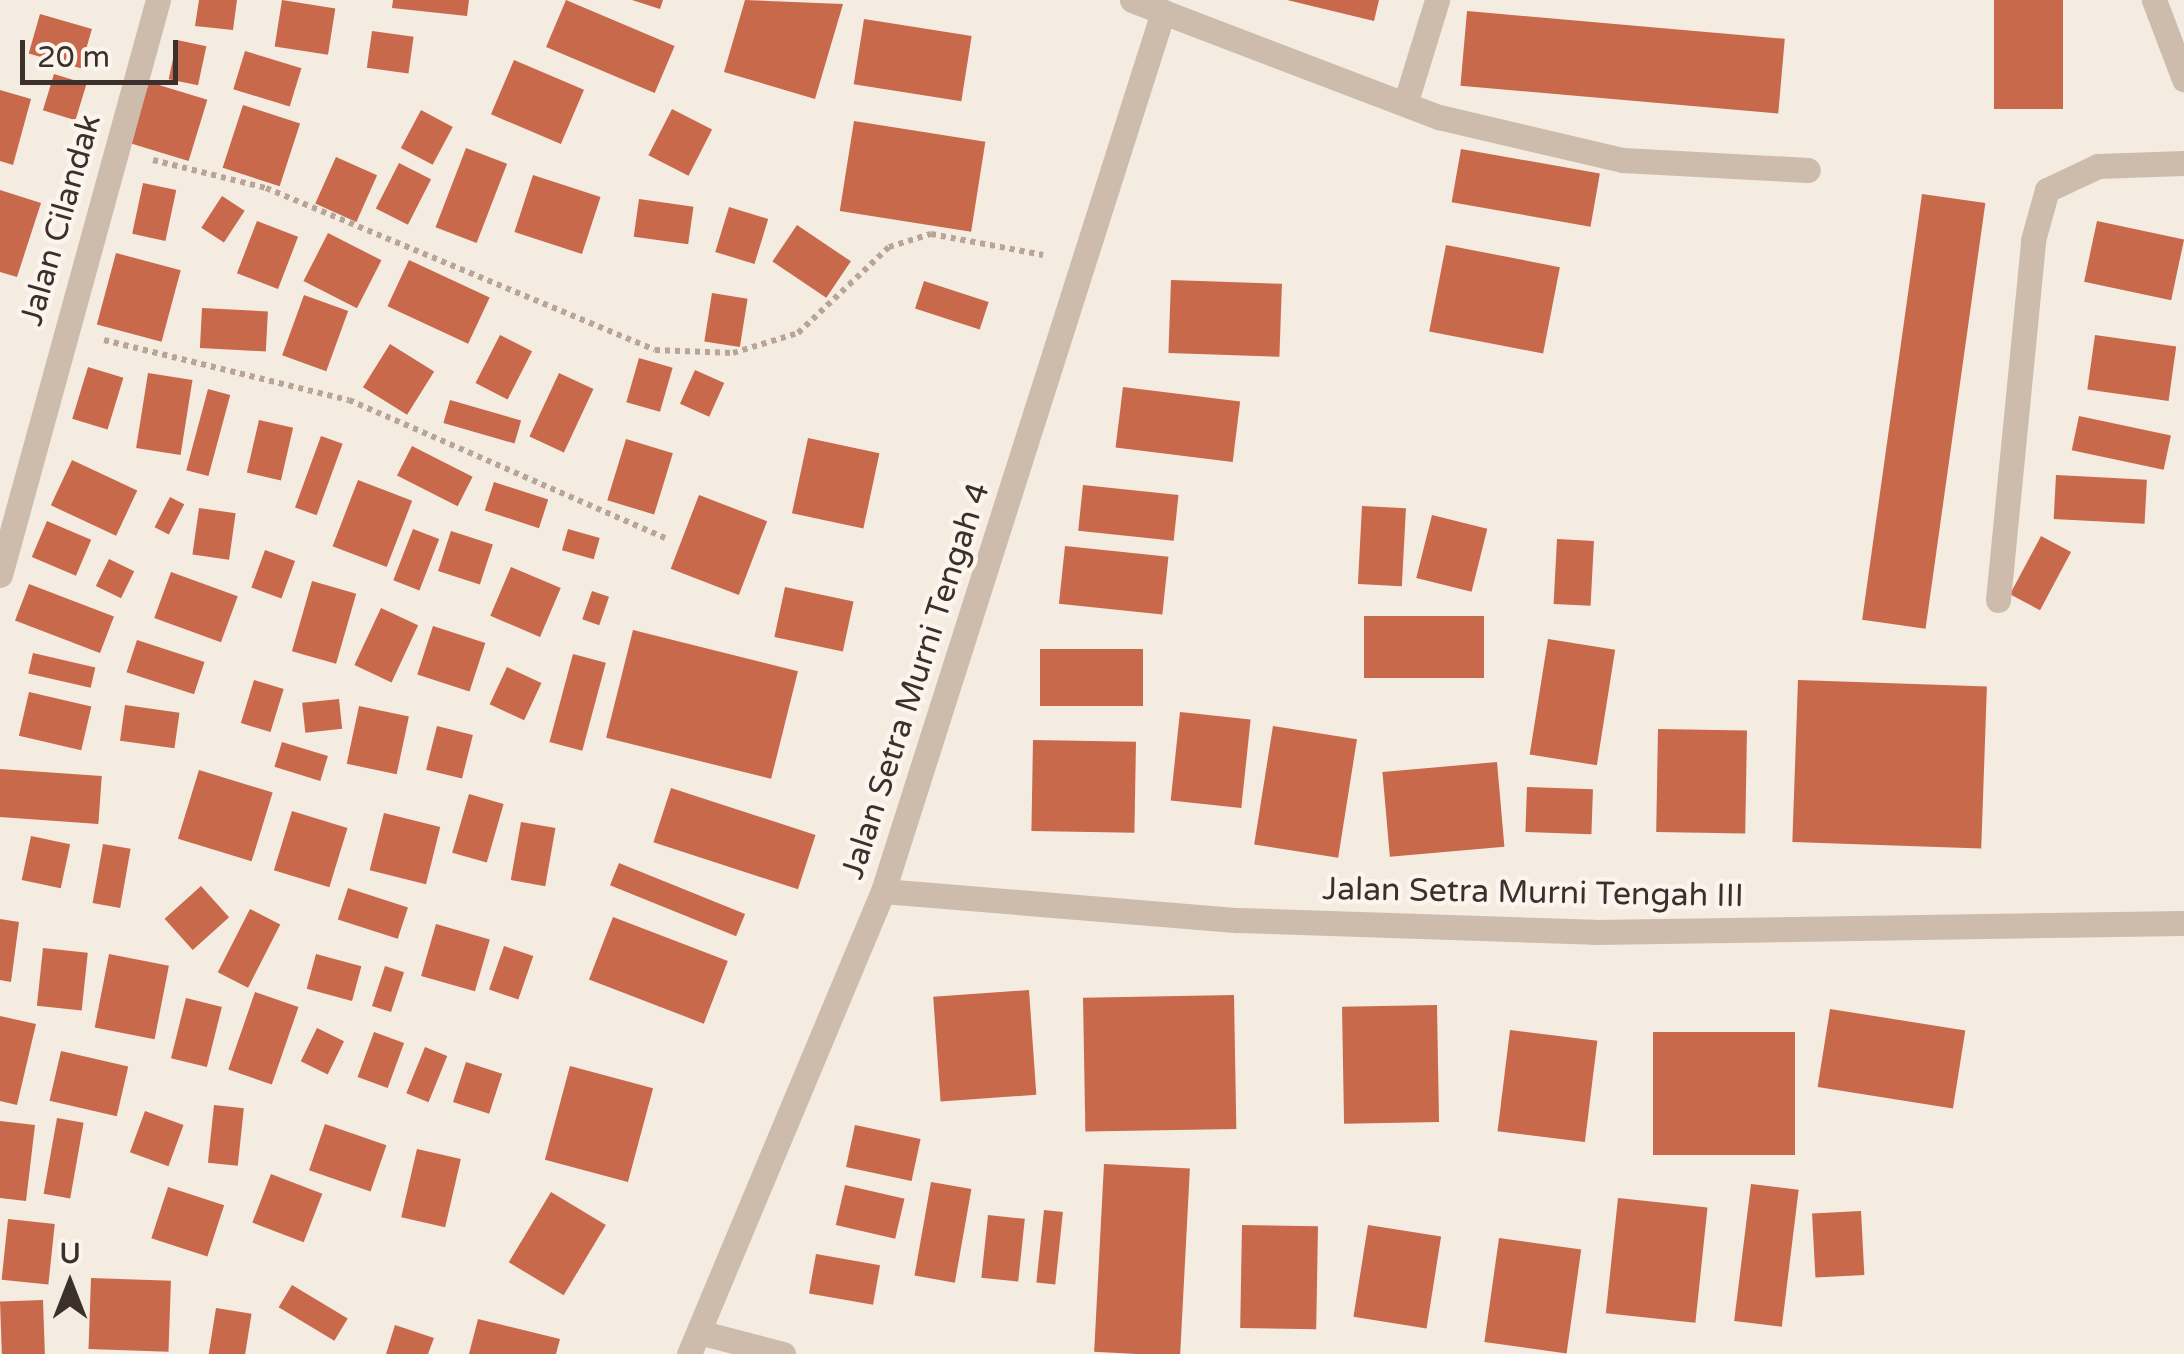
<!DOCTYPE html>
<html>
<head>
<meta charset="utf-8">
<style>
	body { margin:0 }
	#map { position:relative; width:2184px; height:1354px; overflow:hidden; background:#f4ebe1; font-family:"Varela Round",sans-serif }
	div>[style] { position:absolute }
	.building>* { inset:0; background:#c8694b; transform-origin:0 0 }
	.path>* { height:6px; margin-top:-3px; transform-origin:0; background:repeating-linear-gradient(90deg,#b9a596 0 5px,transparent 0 10px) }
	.street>* { height:25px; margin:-12.5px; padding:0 12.5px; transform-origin:12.5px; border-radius:12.5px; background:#cdbbac }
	span { translate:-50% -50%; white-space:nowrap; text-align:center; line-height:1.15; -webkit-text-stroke:9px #fbf5ee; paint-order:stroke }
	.street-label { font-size:32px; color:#3b302b }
	.north { position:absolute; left:20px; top:1234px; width:100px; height:100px; -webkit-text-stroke:8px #fbf5ee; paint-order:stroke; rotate:0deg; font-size:28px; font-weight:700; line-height:40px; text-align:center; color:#3b302b }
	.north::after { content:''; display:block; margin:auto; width:35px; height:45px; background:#3b302b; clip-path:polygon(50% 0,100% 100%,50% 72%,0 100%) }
	.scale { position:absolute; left:20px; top:40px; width:158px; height:45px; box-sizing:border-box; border:5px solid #3b302b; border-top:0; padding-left:12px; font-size:30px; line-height:35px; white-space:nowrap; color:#3b302b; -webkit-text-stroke:8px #fbf5ee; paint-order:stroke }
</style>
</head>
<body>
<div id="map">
	<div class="building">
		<i style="clip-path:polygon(199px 0,237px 0,233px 30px,195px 26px)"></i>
		<i style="left:282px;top:0;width:54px;height:47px;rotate:9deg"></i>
		<i style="clip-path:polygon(393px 0,469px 0,467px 16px,392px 8px)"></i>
		<i style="left:566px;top:0;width:118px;height:51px;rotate:23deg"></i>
		<i style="clip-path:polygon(632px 0,663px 0,660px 9px)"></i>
		<i style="clip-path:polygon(745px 0,843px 4px,815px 99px,724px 72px)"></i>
		<i style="clip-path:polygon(1287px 0,1379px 0,1374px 21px)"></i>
		<i style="left:1994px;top:0;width:69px;height:109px"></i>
		<i style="left:1467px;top:11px;width:319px;height:75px;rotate:5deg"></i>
		<i style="left:40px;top:14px;width:54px;height:41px;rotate:16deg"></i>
		<i style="left:864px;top:19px;width:109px;height:66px;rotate:9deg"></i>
		<i style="left:372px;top:31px;width:42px;height:37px;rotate:8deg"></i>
		<i style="left:177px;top:40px;width:30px;height:40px;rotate:12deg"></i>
		<i style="left:245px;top:51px;width:59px;height:40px;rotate:17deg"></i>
		<i style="left:514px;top:60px;width:76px;height:59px;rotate:23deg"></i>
		<i style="left:54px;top:74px;width:34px;height:38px;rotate:17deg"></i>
		<i style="left:149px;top:82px;width:61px;height:64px;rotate:17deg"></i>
		<i style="clip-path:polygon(0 90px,31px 99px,13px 165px,0 161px)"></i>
		<i style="left:243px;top:105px;width:60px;height:66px;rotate:18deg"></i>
		<i style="left:672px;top:109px;width:45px;height:52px;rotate:27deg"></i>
		<i style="left:421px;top:110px;width:36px;height:43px;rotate:28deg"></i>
		<i style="left:854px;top:121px;width:133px;height:91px;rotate:9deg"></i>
		<i style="left:466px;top:148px;width:44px;height:85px;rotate:21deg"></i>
		<i style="left:1461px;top:149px;width:141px;height:54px;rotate:10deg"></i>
		<i style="left:336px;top:157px;width:45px;height:51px;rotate:24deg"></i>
		<i style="left:399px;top:163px;width:36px;height:51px;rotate:27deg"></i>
		<i style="left:533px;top:175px;width:71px;height:60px;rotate:18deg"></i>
		<i style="left:143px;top:183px;width:34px;height:52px;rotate:12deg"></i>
		<i style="clip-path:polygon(0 190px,41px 203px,17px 277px,0 272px)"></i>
		<i style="left:1922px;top:194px;width:64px;height:430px;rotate:8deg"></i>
		<i style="left:222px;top:196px;width:27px;height:38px;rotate:33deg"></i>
		<i style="left:639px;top:199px;width:55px;height:38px;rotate:8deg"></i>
		<i style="left:729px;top:207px;width:41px;height:47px;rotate:17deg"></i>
		<i style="left:257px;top:221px;width:44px;height:56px;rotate:21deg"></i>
		<i style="left:2097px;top:221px;width:89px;height:62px;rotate:12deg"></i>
		<i style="left:797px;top:225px;width:65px;height:44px;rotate:34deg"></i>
		<i style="left:328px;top:233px;width:60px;height:54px;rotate:27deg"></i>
		<i style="left:1446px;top:245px;width:116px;height:88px;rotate:11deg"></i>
		<i style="left:116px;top:253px;width:67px;height:74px;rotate:15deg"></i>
		<i style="left:409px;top:260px;width:89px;height:51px;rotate:25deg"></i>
		<i style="left:1171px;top:280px;width:111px;height:73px;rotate:2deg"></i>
		<i style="left:924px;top:281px;width:68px;height:29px;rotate:18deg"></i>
		<i style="left:712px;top:293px;width:36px;height:49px;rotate:9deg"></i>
		<i style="left:304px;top:295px;width:47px;height:64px;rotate:20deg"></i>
		<i style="left:202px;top:308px;width:66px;height:40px;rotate:3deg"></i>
		<i style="left:500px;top:335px;width:36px;height:54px;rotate:27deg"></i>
		<i style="left:2095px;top:335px;width:82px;height:55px;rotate:8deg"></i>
		<i style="left:390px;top:344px;width:52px;height:51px;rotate:32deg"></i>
		<i style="left:639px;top:358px;width:35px;height:46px;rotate:16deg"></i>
		<i style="left:88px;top:367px;width:37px;height:54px;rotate:17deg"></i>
		<i style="left:695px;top:370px;width:32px;height:37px;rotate:24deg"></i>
		<i style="left:148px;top:373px;width:45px;height:76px;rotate:9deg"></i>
		<i style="left:559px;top:373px;width:38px;height:70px;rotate:25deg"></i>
		<i style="left:1123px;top:387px;width:118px;height:61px;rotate:7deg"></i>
		<i style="left:208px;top:389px;width:23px;height:84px;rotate:15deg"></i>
		<i style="left:450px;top:400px;width:74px;height:24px;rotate:16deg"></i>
		<i style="left:2079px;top:416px;width:94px;height:35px;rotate:12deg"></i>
		<i style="left:259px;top:420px;width:35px;height:54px;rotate:13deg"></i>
		<i style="left:321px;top:436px;width:23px;height:76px;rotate:20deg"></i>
		<i style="left:808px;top:438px;width:73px;height:77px;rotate:12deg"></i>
		<i style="left:626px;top:439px;width:49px;height:64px;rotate:17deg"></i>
		<i style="left:412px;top:446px;width:68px;height:33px;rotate:27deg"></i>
		<i style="left:72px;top:460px;width:72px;height:50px;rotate:25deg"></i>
		<i style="left:2056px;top:475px;width:91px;height:44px;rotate:3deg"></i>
		<i style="left:358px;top:480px;width:58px;height:71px;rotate:21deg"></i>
		<i style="left:494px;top:482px;width:57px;height:30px;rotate:18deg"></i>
		<i style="left:1083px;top:485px;width:96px;height:46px;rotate:6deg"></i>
		<i style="left:699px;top:495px;width:73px;height:79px;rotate:21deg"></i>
		<i style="left:170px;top:497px;width:16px;height:34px;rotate:27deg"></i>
		<i style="left:1362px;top:506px;width:44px;height:78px;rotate:3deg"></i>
		<i style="left:199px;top:508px;width:37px;height:47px;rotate:8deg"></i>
		<i style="left:1432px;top:515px;width:57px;height:65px;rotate:14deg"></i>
		<i style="left:47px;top:521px;width:48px;height:39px;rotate:23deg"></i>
		<i style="left:413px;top:529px;width:28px;height:55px;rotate:21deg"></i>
		<i style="left:568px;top:529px;width:33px;height:22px;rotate:16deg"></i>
		<i style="left:451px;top:531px;width:44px;height:42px;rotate:18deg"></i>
		<i style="left:2041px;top:536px;width:34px;height:66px;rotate:28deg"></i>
		<i style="left:1557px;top:539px;width:37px;height:65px;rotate:3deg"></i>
		<i style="left:1065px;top:546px;width:104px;height:58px;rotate:6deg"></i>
		<i style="left:265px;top:550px;width:32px;height:40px;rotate:20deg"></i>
		<i style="left:109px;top:559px;width:28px;height:30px;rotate:26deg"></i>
		<i style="left:511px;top:567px;width:54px;height:53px;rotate:23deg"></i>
		<i style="left:171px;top:572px;width:71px;height:49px;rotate:20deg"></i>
		<i style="left:312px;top:581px;width:46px;height:73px;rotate:16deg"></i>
		<i style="left:29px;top:584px;width:91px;height:39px;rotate:21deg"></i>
		<i style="left:785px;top:587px;width:70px;height:51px;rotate:12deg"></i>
		<i style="left:592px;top:591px;width:18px;height:30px;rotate:19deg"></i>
		<i style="left:381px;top:608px;width:41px;height:63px;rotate:25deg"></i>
		<i style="left:1364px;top:616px;width:120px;height:62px"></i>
		<i style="left:433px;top:626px;width:55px;height:51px;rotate:18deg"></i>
		<i style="left:633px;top:630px;width:170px;height:111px;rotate:14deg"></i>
		<i style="left:1548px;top:639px;width:68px;height:117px;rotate:9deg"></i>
		<i style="left:137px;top:640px;width:71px;height:34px;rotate:18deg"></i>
		<i style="left:1040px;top:649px;width:103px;height:57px"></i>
		<i style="left:33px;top:653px;width:64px;height:21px;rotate:13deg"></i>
		<i style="left:573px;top:654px;width:34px;height:91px;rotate:15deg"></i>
		<i style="left:507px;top:667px;width:38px;height:41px;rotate:25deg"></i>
		<i style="left:254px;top:680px;width:31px;height:45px;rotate:17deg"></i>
		<i style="left:1798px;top:680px;width:189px;height:162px;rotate:2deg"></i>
		<i style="left:29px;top:692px;width:64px;height:45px;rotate:13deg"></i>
		<i style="left:339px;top:699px;width:30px;height:37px;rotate:84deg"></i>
		<i style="left:125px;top:705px;width:55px;height:36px;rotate:8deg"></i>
		<i style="left:359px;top:706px;width:51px;height:59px;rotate:12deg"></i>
		<i style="left:1180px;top:712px;width:71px;height:89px;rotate:6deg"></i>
		<i style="left:437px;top:726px;width:37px;height:45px;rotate:14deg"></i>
		<i style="left:1273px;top:726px;width:85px;height:120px;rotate:9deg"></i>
		<i style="left:1658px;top:729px;width:89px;height:103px;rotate:1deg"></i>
		<i style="left:1033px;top:740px;width:103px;height:91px;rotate:1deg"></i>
		<i style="left:282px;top:742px;width:48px;height:26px;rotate:17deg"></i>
		<i style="left:1497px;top:762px;width:85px;height:115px;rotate:85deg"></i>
		<i style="left:0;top:769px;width:102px;height:48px;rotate:4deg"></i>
		<i style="left:199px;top:770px;width:77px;height:72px;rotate:17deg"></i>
		<i style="left:1527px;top:787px;width:66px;height:45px;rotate:2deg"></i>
		<i style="left:671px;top:788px;width:152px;height:57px;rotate:18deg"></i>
		<i style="left:469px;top:794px;width:36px;height:61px;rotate:16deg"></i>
		<i style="left:292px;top:811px;width:58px;height:62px;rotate:17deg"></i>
		<i style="left:384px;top:813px;width:58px;height:59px;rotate:14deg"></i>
		<i style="left:521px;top:822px;width:35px;height:59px;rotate:10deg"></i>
		<i style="left:31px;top:836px;width:40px;height:45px;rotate:12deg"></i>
		<i style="left:103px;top:844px;width:28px;height:60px;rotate:10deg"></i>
		<i style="left:619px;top:863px;width:136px;height:24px;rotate:22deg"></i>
		<i style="left:201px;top:886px;width:42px;height:49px;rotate:48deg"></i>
		<i style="left:348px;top:888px;width:63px;height:33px;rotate:18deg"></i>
		<i style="left:250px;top:909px;width:34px;height:71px;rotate:27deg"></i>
		<i style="left:613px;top:917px;width:123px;height:67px;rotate:21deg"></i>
		<i style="clip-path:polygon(0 919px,19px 922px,11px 982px,0 980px)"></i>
		<i style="left:436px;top:924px;width:56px;height:54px;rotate:16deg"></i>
		<i style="left:504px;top:946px;width:31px;height:46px;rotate:19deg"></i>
		<i style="left:43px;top:948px;width:45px;height:58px;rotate:6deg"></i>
		<i style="left:109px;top:954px;width:61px;height:75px;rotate:11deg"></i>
		<i style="left:316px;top:954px;width:47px;height:36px;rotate:15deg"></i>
		<i style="left:385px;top:966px;width:20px;height:42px;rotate:18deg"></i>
		<i style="left:1029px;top:990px;width:105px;height:96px;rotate:86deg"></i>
		<i style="left:255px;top:992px;width:46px;height:82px;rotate:19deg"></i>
		<i style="left:1234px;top:995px;width:134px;height:151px;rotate:89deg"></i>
		<i style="left:186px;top:998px;width:37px;height:62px;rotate:14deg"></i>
		<i style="left:1437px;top:1005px;width:117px;height:95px;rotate:89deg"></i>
		<i style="left:1830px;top:1009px;width:137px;height:79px;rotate:9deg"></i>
		<i style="clip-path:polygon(0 1016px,36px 1024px,17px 1105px,0 1101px)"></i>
		<i style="left:317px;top:1028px;width:30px;height:37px;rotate:26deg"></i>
		<i style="left:1510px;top:1030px;width:88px;height:102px;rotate:7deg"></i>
		<i style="left:374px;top:1032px;width:32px;height:48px;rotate:20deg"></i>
		<i style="left:1653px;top:1032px;width:142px;height:123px"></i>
		<i style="left:425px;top:1047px;width:24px;height:50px;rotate:22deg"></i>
		<i style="left:61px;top:1051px;width:69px;height:51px;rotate:13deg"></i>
		<i style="left:466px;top:1062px;width:38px;height:42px;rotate:18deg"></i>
		<i style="left:570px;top:1066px;width:86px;height:97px;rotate:15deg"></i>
		<i style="left:214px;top:1105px;width:30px;height:58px;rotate:6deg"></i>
		<i style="left:145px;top:1111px;width:41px;height:44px;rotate:20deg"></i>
		<i style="left:57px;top:1118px;width:27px;height:77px;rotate:10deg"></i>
		<i style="clip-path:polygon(0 1121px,35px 1125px,26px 1201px,0 1198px)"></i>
		<i style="left:325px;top:1124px;width:65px;height:49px;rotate:19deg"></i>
		<i style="left:855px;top:1125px;width:67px;height:43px;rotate:12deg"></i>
		<i style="left:417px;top:1149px;width:45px;height:70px;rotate:13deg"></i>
		<i style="left:1104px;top:1164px;width:86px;height:188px;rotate:3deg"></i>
		<i style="left:271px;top:1174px;width:55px;height:52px;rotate:21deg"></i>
		<i style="left:931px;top:1182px;width:41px;height:95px;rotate:10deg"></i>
		<i style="left:1751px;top:1184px;width:48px;height:138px;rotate:7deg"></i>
		<i style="left:845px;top:1185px;width:61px;height:41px;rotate:13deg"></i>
		<i style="left:168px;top:1187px;width:59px;height:54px;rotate:18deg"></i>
		<i style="left:551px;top:1192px;width:64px;height:82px;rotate:31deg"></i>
		<i style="left:1618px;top:1198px;width:90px;height:116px;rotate:6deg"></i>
		<i style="left:1044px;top:1210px;width:19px;height:73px;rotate:6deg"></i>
		<i style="left:1861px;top:1211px;width:64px;height:49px;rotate:87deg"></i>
		<i style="left:988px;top:1215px;width:37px;height:63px;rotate:6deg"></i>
		<i style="left:8px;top:1219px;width:47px;height:61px;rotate:6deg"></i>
		<i style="left:1242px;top:1225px;width:76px;height:103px;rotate:1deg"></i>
		<i style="left:1368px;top:1225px;width:74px;height:93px;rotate:9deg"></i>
		<i style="left:1499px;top:1238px;width:83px;height:105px;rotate:8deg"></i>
		<i style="left:816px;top:1254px;width:65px;height:40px;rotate:10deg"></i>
		<i style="left:91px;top:1278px;width:80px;height:71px;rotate:2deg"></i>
		<i style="left:292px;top:1285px;width:65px;height:26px;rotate:31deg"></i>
		<i style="left:43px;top:1300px;width:54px;height:43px;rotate:88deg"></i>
		<i style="left:216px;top:1308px;width:36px;height:47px;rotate:9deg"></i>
		<i style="clip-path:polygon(478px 1319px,560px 1339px,556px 1354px,469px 1354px)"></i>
		<i style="clip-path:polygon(395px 1325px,434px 1338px,428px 1354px,386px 1354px)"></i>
	</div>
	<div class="path">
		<i style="left:153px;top:160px;width:116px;rotate:13.9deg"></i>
		<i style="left:266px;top:188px;width:421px;rotate:22.6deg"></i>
		<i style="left:655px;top:350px;width:78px;rotate:2.2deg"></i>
		<i style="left:733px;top:353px;width:68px;rotate:-17.1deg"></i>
		<i style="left:798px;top:333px;width:125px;rotate:-43.4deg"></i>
		<i style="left:889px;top:247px;width:44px;rotate:-17.2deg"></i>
		<i style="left:931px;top:234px;width:114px;rotate:10.6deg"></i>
		<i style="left:104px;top:340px;width:252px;rotate:13.8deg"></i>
		<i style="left:349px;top:400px;width:345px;rotate:23.6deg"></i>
	</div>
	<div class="street">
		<i style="left:1132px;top:0;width:329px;rotate:20.9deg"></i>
		<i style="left:1439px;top:117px;width:189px;rotate:13.2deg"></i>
		<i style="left:1623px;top:160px;width:185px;rotate:3.1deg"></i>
		<i style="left:2154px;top:0;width:85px;rotate:69.2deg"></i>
		<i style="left:1406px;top:101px;width:106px;rotate:-72.9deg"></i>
		<i style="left:0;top:575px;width:596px;rotate:-74.64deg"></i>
		<i style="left:1998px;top:600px;width:362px;rotate:-84.4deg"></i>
		<i style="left:2033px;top:240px;width:52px;rotate:-74.4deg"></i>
		<i style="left:2047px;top:190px;width:56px;rotate:-25.2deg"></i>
		<i style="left:2098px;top:166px;width:86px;rotate:-2deg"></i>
		<i style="left:883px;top:891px;width:356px;rotate:4.7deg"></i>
		<i style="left:1238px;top:920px;width:356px;rotate:1.9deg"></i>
		<i style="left:1594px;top:932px;width:590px;rotate:-0.87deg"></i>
		<i style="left:699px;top:1332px;width:87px;rotate:14.7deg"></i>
		<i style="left:689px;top:1354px;width:502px;rotate:-67.27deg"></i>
		<i style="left:883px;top:891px;width:923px;rotate:-72.33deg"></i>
	</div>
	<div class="street-label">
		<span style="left:61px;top:220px;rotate:-74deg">Jalan Cilandak</span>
		<span style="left:916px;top:681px;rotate:-72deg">Jalan Setra Murni Tengah 4</span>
		<span style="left:1533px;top:893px;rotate:1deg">Jalan Setra Murni Tengah III</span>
	</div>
	<div class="north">U</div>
	<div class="scale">20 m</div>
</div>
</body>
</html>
